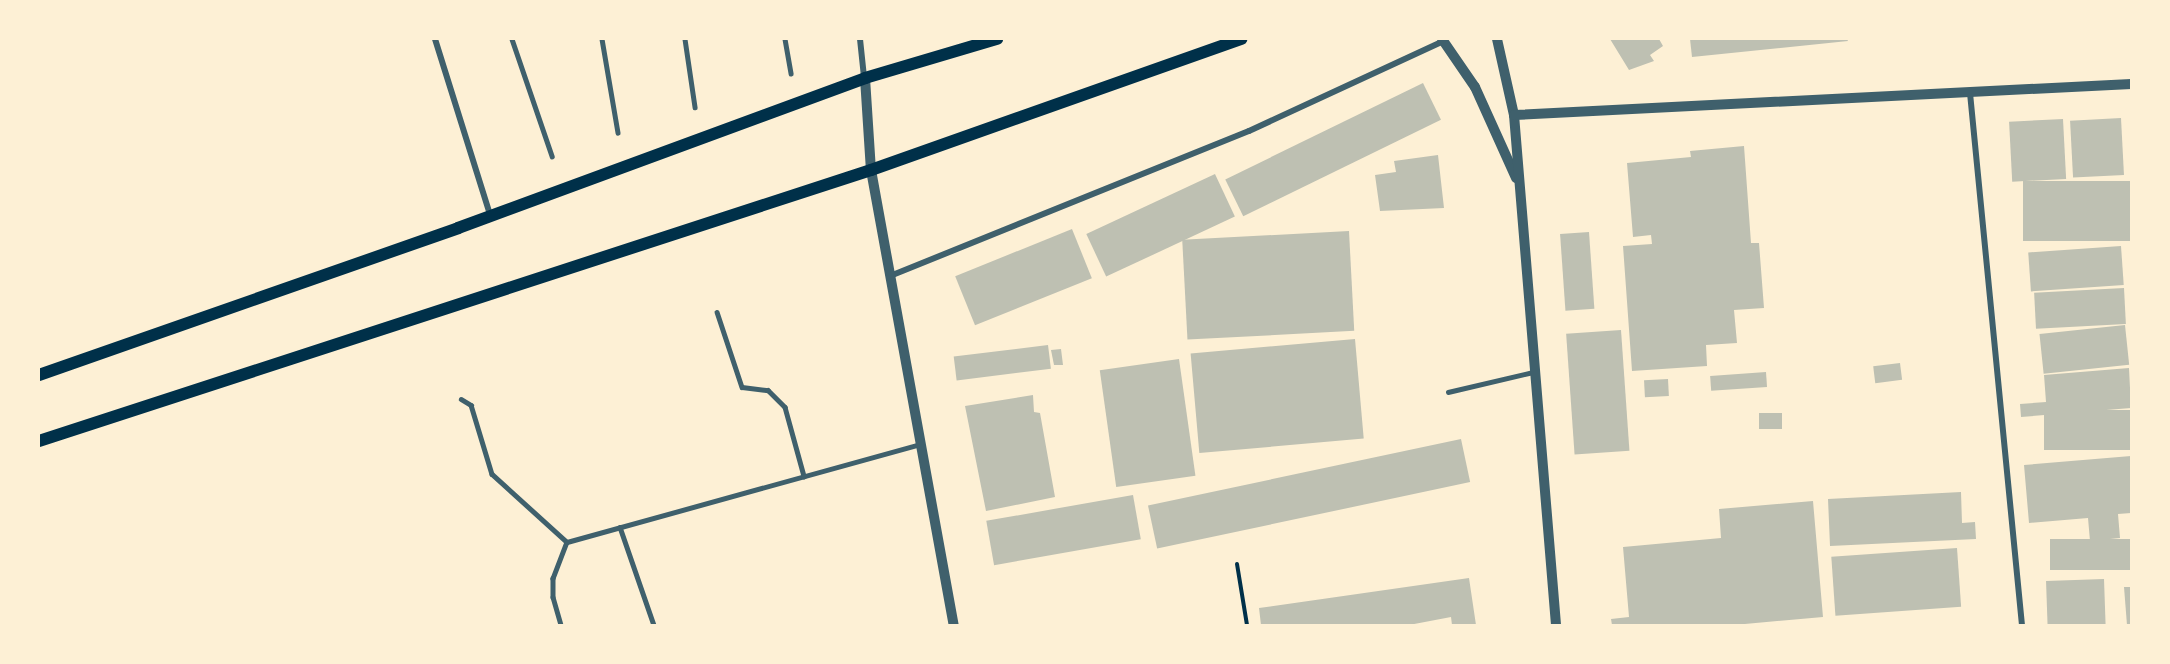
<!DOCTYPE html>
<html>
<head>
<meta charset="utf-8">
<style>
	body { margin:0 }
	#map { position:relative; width:2170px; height:664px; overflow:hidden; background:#fdf0d5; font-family:"Noto Serif",serif }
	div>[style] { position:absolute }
	.building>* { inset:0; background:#bec0b2; transform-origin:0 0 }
	.path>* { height:4px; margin:-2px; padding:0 2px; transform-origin:2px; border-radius:2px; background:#003049 }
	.service>* { height:4.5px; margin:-2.25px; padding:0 2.25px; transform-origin:2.25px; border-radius:2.25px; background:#3f606c }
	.minor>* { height:6px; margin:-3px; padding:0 3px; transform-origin:3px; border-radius:3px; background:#3f606c }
	.tertiary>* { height:10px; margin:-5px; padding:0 5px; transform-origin:5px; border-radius:5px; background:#3f606c }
	.secondary>* { height:12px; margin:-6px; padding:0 6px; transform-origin:6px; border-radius:6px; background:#003049 }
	span { translate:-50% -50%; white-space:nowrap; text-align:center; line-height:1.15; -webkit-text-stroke:5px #fdf0d5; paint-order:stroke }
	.frame { position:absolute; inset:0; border:40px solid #fdf0d5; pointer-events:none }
</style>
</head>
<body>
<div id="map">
	<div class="building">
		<i style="clip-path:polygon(1610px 39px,1659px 39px,1663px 46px,1650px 55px,1654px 61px,1629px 70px)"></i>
		<i style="clip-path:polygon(1690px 39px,1847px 39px,1848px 41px,1692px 57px)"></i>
		<i style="left:1423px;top:83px;width:41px;height:220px;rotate:64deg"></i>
		<i style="left:2121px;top:118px;width:57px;height:51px;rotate:87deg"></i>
		<i style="left:2063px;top:119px;width:60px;height:54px;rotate:87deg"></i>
		<i style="clip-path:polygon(1744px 146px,1751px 243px,1759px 243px,1764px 308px,1734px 310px,1737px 343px,1706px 345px,1707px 366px,1632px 371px,1623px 246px,1652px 244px,1651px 235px,1633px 237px,1627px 163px,1691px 157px,1690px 151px)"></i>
		<i style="clip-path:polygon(1438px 155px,1444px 208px,1380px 211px,1375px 175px,1396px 172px,1394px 161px)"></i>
		<i style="left:1215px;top:174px;width:47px;height:142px;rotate:65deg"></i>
		<i style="left:2131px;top:181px;width:60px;height:108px;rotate:90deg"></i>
		<i style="left:1072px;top:229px;width:53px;height:126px;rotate:68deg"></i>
		<i style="left:1349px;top:231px;width:100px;height:167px;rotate:87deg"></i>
		<i style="left:1589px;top:232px;width:77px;height:29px;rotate:86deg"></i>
		<i style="left:2121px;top:246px;width:39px;height:93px;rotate:86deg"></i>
		<i style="left:2124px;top:288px;width:36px;height:90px;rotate:87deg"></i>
		<i style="left:2125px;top:325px;width:40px;height:86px;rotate:84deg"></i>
		<i style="left:1621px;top:330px;width:121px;height:55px;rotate:86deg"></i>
		<i style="left:1355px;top:339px;width:100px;height:165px;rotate:85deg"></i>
		<i style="left:1048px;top:345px;width:24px;height:95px;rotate:83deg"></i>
		<i style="clip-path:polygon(1061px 349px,1063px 365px,1054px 365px,1051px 350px)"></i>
		<i style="left:1179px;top:359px;width:118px;height:80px;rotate:82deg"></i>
		<i style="left:1900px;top:363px;width:17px;height:27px;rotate:83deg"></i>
		<i style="clip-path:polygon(2129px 368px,2131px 408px,2021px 417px,2020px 404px,2046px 402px,2044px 375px)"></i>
		<i style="left:1766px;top:372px;width:15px;height:56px;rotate:86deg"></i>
		<i style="left:1668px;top:379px;width:17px;height:24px;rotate:87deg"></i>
		<i style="clip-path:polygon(1033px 395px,1034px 412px,1040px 413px,1055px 497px,986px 511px,965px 406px)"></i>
		<i style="left:2131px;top:410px;width:40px;height:87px;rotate:90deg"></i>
		<i style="left:1782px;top:413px;width:16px;height:23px;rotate:90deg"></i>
		<i style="left:1461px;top:439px;width:44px;height:320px;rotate:78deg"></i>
		<i style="clip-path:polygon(2131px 456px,2131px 513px,2118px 514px,2120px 538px,2090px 541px,2088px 518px,2029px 523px,2024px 465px)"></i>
		<i style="clip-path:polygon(1961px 492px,1962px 523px,1975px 522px,1976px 539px,1830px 546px,1828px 499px)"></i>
		<i style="left:1133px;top:495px;width:45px;height:149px;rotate:80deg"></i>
		<i style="clip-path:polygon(1813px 501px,1823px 617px,1734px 625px,1612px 625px,1611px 619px,1629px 617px,1623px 547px,1721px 538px,1719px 509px)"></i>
		<i style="left:2131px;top:539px;width:31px;height:81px;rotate:90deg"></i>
		<i style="left:1957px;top:548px;width:59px;height:126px;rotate:86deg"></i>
		<i style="clip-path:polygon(1469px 578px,1476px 625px,1452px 625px,1451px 617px,1409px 625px,1261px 625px,1259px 608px)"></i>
		<i style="left:2104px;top:579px;width:46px;height:58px;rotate:88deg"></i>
		<i style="clip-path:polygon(2124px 587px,2131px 587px,2131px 625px,2127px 625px)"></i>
	</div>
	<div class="path">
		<i style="left:1237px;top:564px;width:62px;rotate:80.7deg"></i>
	</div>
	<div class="service">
		<i style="left:512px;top:39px;width:124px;rotate:71.1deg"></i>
		<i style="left:602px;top:39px;width:95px;rotate:80.3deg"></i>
		<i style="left:685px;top:39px;width:69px;rotate:81.6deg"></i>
		<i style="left:785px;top:39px;width:35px;rotate:80deg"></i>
		<i style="left:717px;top:312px;width:79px;rotate:71.6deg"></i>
		<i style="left:742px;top:387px;width:26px;rotate:7deg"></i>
		<i style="left:768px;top:390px;width:24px;rotate:45deg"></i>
		<i style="left:785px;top:407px;width:72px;rotate:74.6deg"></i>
		<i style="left:1448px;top:392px;width:87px;rotate:-13.2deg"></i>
		<i style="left:461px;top:399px;width:12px;rotate:31deg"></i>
		<i style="left:471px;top:405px;width:72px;rotate:73.1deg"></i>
		<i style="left:492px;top:474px;width:101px;rotate:42.2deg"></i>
		<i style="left:567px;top:542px;width:39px;rotate:111deg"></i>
		<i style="left:553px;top:578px;width:19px;rotate:90deg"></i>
		<i style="left:553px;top:597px;width:29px;rotate:74deg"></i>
		<i style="left:620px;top:527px;width:104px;rotate:70.9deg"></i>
		<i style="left:567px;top:542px;width:366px;rotate:-15.5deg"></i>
	</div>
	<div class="minor">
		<i style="left:435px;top:39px;width:184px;rotate:72.6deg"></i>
		<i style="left:860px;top:39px;width:38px;rotate:84deg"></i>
		<i style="left:1970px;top:93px;width:535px;rotate:84.42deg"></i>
		<i style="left:890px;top:276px;width:387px;rotate:-22deg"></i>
		<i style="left:1249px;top:131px;width:215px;rotate:-24.8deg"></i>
	</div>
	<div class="tertiary">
		<i style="left:1442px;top:39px;width:58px;rotate:55.5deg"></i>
		<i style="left:1475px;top:87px;width:100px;rotate:65.7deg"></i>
		<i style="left:1497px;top:39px;width:78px;rotate:77.4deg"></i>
		<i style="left:1514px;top:115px;width:512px;rotate:85.29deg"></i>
		<i style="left:865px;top:78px;width:92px;rotate:86.3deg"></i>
		<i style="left:871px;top:170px;width:463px;rotate:79.7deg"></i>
		<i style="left:1514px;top:115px;width:618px;rotate:-2.88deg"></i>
	</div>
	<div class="secondary">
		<i style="left:39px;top:375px;width:444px;rotate:-19.3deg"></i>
		<i style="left:458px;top:228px;width:434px;rotate:-20.2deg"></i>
		<i style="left:865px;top:78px;width:138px;rotate:-16.5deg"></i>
		<i style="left:39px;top:441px;width:875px;rotate:-18.04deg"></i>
		<i style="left:871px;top:170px;width:393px;rotate:-19.5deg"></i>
	</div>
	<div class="frame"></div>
</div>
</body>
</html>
